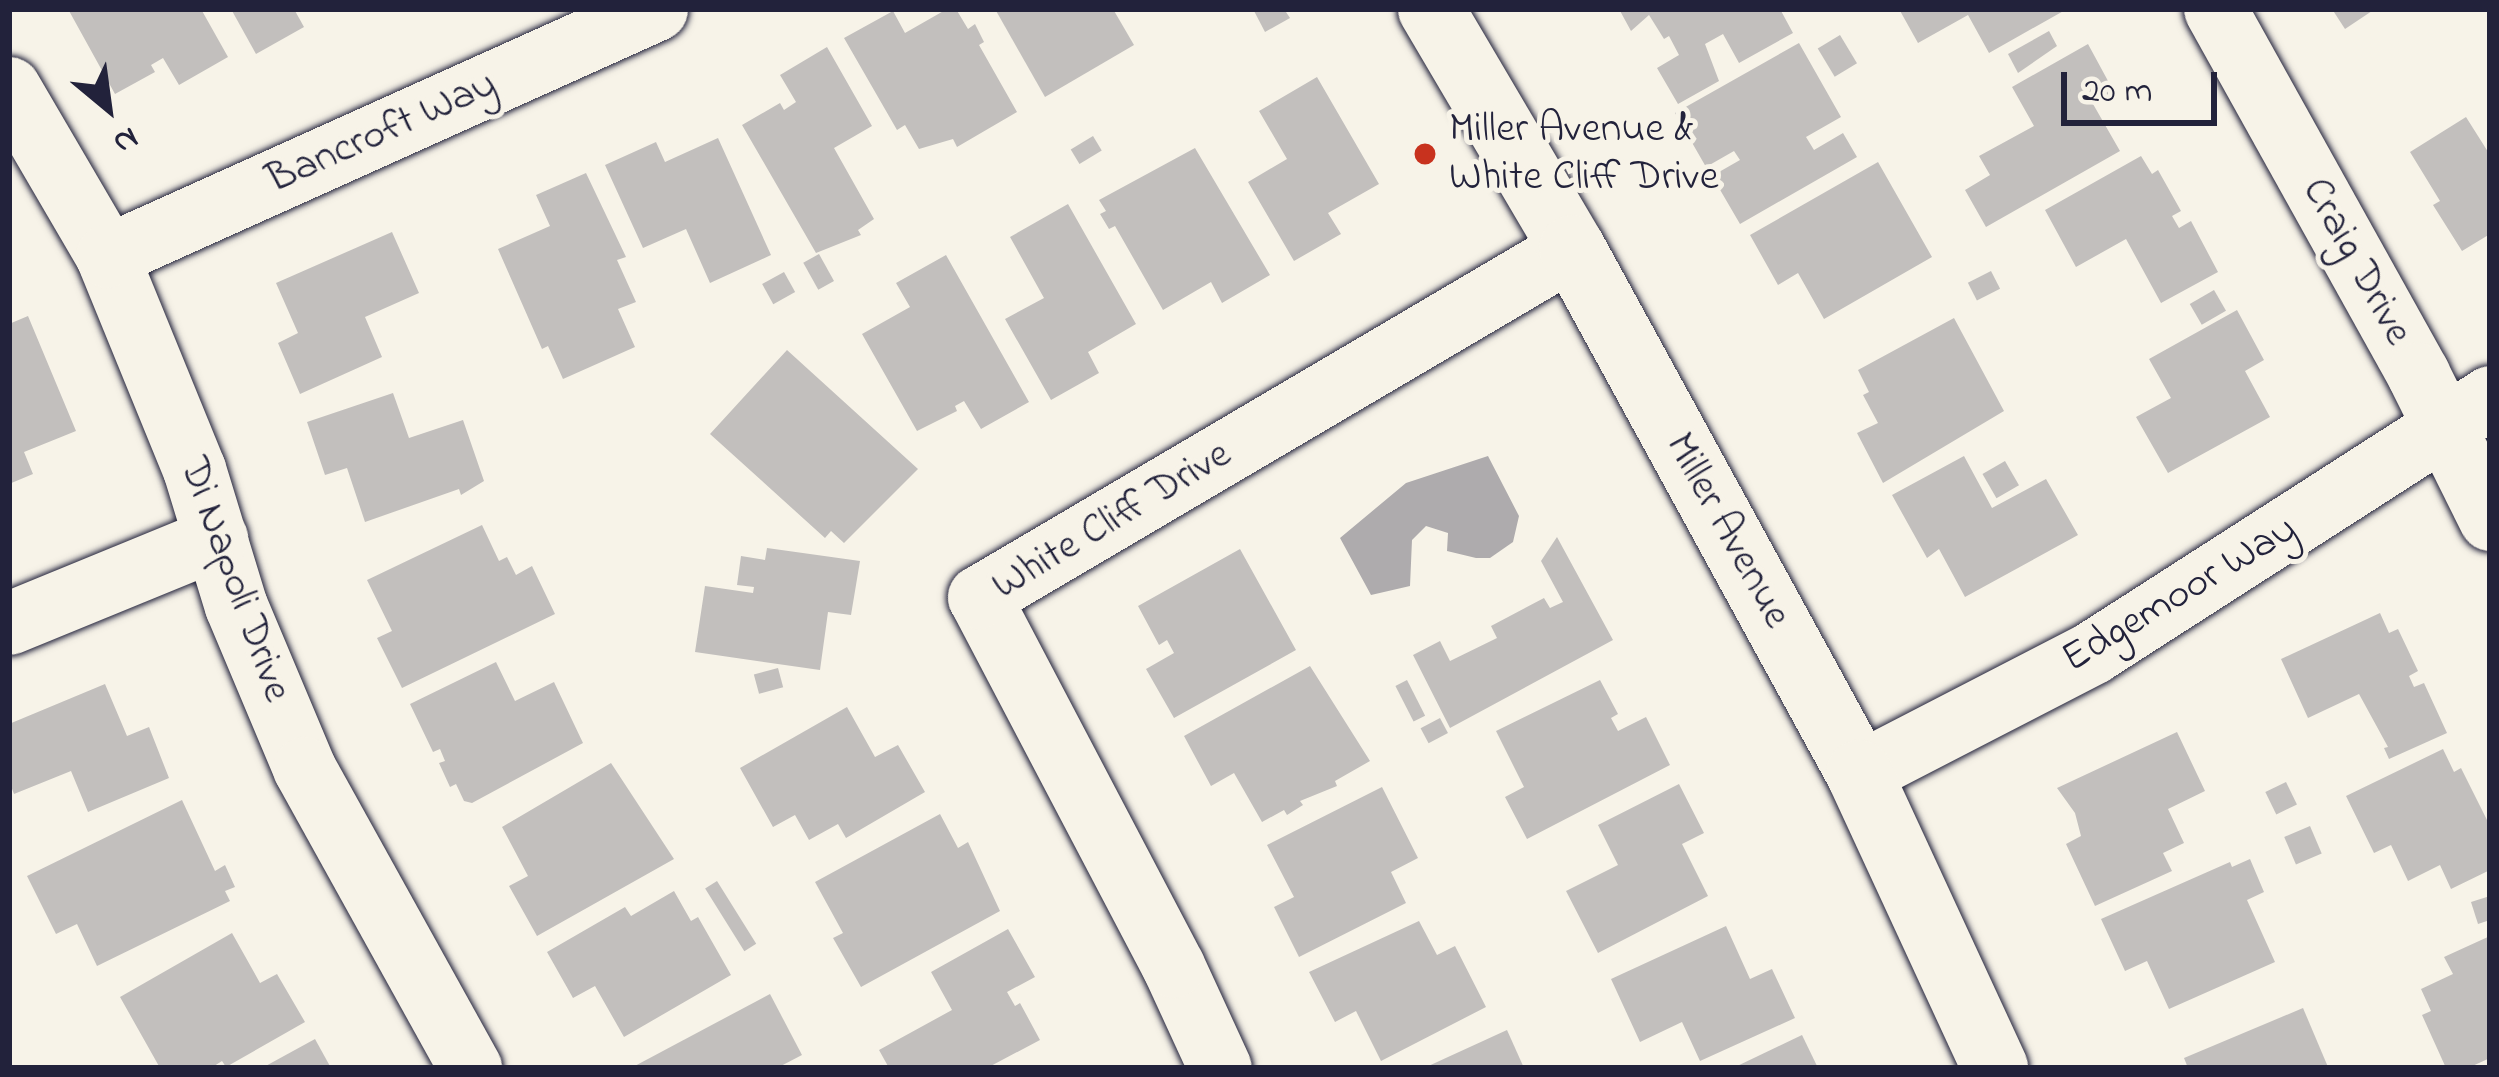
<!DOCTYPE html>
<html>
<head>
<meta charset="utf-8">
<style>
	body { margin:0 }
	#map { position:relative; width:2499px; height:1077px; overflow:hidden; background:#f7f3e8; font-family:"Indie Flower",sans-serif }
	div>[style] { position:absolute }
	.water>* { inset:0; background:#aeabad }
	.building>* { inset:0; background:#c2bfbd; transform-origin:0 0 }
	.roads { filter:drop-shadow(0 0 3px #22223b) drop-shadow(0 0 3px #22223b) }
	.minor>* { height:63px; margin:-31.5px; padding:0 31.5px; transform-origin:31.5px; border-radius:31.5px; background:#f7f3e8 }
	.major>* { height:66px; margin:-33px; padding:0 33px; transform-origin:33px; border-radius:33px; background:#f7f3e8 }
	.dots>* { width:33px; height:33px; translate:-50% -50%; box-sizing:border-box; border:6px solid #f7f3e8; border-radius:50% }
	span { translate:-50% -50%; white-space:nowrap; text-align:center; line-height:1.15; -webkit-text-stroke:10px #f7f3e8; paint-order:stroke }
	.poi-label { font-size:42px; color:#22223b }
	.left { translate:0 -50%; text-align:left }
	.street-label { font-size:42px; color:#22223b }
	.frame { position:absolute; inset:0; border:12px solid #22223b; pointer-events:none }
	.north { position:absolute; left:48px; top:48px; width:120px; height:120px; -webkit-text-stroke:9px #f7f3e8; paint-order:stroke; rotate:151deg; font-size:33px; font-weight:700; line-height:48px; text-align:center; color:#22223b }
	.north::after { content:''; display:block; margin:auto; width:42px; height:54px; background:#22223b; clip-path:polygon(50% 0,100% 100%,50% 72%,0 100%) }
	.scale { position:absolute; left:2061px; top:72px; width:156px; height:54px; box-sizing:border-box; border:6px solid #22223b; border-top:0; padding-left:15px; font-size:36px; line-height:42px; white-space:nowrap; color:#22223b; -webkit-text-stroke:9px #f7f3e8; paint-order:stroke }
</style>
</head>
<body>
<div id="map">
	<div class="water">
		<i style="clip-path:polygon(1488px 456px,1519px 516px,1513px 542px,1490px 558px,1476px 558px,1447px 551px,1448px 533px,1426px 526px,1412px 540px,1410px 586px,1371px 595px,1340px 538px,1406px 483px)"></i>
	</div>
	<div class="building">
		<i style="clip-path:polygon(68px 9px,201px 9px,228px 57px,179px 85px,163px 58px,151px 65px,155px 72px,115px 94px)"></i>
		<i style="clip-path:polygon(231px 9px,294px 9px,304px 27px,256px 54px)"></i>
		<i style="clip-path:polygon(947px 9px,956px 9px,968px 29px,975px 24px,984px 42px,979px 45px,1017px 112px,957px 147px,953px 139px,919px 149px,905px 125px,897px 130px,844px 38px,893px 11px,905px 33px)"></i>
		<i style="clip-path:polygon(995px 9px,1113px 9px,1134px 45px,1045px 97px)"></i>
		<i style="clip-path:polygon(1253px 9px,1284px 9px,1290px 18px,1265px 32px)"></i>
		<i style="clip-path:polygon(1619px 9px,1780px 9px,1793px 33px,1739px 63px,1723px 34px,1705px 44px,1719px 81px,1678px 104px,1657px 68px,1679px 55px,1669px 36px,1664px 39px,1649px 15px,1631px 31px)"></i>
		<i style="clip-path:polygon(1899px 9px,2067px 9px,1989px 53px,1968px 15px,1918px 43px)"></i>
		<i style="clip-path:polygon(2332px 9px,2375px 9px,2345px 29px)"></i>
		<i style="clip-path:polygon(2049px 31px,2057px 46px,2018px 73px,2008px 54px)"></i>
		<i style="left:1840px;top:35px;width:33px;height:26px;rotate:59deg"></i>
		<i style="clip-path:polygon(1799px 43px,1841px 117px,1806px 137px,1814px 150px,1843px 133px,1857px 157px,1740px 224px,1712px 176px,1740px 160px,1734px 151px,1706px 167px,1675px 113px)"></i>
		<i style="clip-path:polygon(2088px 44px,2114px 92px,2093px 104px,2120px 151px,1986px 227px,1965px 190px,1990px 175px,1979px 156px,2034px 126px,2012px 87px)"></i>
		<i style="clip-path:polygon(827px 47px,872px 126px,834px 148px,874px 219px,858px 230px,861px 235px,816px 253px,742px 125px,780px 103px,784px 110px,796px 102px,780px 75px)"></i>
		<i style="clip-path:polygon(1317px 77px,1379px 184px,1328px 213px,1341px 234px,1294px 261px,1248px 182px,1287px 159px,1259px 111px)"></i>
		<i style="clip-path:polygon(2466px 117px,2490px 155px,2490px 234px,2462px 251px,2433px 205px,2440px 201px,2410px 152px)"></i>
		<i style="left:1093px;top:136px;width:17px;height:26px;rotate:59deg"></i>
		<i style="clip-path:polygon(718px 138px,771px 255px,710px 283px,686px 229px,643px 248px,605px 165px,656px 142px,665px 162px)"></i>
		<i style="clip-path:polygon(1195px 148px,1270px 275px,1222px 303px,1211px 282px,1163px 310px,1115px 226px,1109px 229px,1100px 214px,1106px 211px,1099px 200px)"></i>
		<i style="clip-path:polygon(2141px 156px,2152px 174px,2158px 170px,2181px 211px,2172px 216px,2179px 228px,2191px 221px,2218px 272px,2161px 303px,2126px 239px,2076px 267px,2045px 210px)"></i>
		<i style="clip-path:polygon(1878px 162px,1932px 257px,1824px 319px,1798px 273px,1778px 285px,1750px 235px)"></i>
		<i style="clip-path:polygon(586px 173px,626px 257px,617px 260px,636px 302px,618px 309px,635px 347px,563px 379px,548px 346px,542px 349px,498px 249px,550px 226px,536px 195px)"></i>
		<i style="clip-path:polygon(1068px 204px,1136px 324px,1088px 352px,1099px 373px,1051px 400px,1005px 319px,1044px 298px,1010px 237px)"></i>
		<i style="clip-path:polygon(392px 232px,419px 293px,365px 317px,382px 357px,300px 394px,278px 343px,298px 333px,276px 283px)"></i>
		<i style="left:819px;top:254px;width:31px;height:18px;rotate:61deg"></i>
		<i style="clip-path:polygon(946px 255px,1029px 402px,981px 429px,964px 401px,955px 406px,957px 411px,917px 431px,862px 334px,910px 307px,896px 283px)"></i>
		<i style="left:1991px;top:271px;width:20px;height:26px;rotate:63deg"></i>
		<i style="left:784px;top:272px;width:23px;height:25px;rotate:61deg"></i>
		<i style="left:2214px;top:290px;width:24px;height:28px;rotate:60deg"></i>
		<i style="clip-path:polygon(2237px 310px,2264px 360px,2245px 371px,2270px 417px,2168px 473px,2136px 417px,2171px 398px,2149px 359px)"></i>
		<i style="clip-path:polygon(28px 316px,76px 431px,24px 452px,33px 474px,9px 484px,9px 324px)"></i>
		<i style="clip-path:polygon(1954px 318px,2004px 411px,1883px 483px,1857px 433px,1878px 423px,1863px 395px,1869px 392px,1858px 370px)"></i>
		<i style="clip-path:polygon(787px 350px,918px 469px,844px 543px,831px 531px,825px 538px,710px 434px)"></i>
		<i style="clip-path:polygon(393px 393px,409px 438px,463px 420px,484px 481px,461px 495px,459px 489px,365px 522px,347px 468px,325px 475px,307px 422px)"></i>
		<i style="clip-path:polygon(1964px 456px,1992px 508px,2046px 479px,2078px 535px,1965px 597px,1939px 549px,1927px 558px,1892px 495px)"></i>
		<i style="left:2005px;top:461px;width:28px;height:26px;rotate:60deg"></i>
		<i style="clip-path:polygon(482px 525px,499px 561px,507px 557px,516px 575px,532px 566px,555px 614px,402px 688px,377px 638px,392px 631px,367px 580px)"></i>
		<i style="clip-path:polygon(1557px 537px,1613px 640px,1450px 728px,1413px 655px,1440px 641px,1450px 661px,1497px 638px,1491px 626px,1544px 598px,1550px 608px,1563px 602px,1541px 561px)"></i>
		<i style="clip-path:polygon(767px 548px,860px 561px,851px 615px,828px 612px,820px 670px,695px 652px,705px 586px,753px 593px,754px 587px,737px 585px,741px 556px,765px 560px)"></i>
		<i style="clip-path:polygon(1240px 549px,1296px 650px,1174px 718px,1146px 669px,1174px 653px,1167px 640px,1159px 645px,1138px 606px)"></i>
		<i style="clip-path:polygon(2380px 613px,2389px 633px,2398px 629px,2418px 671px,2409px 676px,2414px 687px,2424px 683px,2447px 733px,2389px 759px,2384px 748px,2388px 747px,2359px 694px,2308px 718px,2281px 659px)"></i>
		<i style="clip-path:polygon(496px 662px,515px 701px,554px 682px,583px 743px,472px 803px,464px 801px,456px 784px,450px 787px,439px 763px,445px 761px,440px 749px,433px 752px,410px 704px)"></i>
		<i style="clip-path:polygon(1310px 666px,1370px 761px,1335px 781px,1337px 786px,1300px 801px,1303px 805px,1287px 815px,1284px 810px,1262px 822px,1234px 773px,1211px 786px,1184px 736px)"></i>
		<i style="left:778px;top:668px;width:20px;height:25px;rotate:75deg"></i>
		<i style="left:1407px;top:680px;width:40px;height:13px;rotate:63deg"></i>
		<i style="clip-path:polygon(1600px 680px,1618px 714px,1611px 718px,1618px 731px,1646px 717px,1670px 765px,1527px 839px,1505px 797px,1524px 787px,1496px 731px)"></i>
		<i style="clip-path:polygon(105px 684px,127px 736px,149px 727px,169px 778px,88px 812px,71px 771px,14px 794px,9px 781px,9px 724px)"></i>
		<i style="clip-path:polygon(847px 707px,875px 757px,898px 745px,925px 792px,846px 838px,838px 824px,809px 840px,795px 815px,773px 827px,740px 768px)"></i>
		<i style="left:1440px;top:718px;width:17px;height:22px;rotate:62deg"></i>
		<i style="clip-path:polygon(2177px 732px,2205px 791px,2168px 809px,2184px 843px,2163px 853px,2172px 871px,2095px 906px,2066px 844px,2081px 836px,2075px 813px,2057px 788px)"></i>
		<i style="clip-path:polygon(2443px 749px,2454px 772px,2461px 768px,2490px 826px,2490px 870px,2451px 889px,2440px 865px,2408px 881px,2391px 845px,2374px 853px,2346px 796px)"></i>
		<i style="clip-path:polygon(611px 763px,674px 859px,537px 936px,509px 886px,528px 876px,502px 827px)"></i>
		<i style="left:2286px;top:782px;width:25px;height:23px;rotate:64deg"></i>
		<i style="clip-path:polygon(1679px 784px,1704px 833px,1682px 844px,1708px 896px,1598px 953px,1566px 891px,1618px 865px,1598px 825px)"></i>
		<i style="clip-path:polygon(1382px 787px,1418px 858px,1391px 872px,1406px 903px,1299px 957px,1274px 907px,1294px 897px,1267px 845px)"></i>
		<i style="clip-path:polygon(182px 800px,215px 871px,225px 865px,235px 887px,225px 891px,230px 901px,97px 966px,77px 924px,56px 934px,27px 876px)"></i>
		<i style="clip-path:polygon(940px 814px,958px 848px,968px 842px,1000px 911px,861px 987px,833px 938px,843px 933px,815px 882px)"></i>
		<i style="left:2310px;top:826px;width:30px;height:28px;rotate:67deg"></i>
		<i style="clip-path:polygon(2250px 859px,2264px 892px,2247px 900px,2275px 962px,2169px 1009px,2147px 961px,2125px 971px,2101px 919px,2230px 862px,2232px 867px)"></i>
		<i style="left:717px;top:881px;width:74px;height:14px;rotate:58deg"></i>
		<i style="clip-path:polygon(674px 891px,691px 921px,698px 917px,731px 975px,624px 1037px,595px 986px,573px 998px,547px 952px,625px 907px,631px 916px)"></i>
		<i style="clip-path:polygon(2490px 896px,2490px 920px,2478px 924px,2471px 902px)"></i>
		<i style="clip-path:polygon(1419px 921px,1437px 955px,1455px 946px,1486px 1007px,1381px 1061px,1356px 1011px,1335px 1022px,1309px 972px)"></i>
		<i style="clip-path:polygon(1726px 926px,1750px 979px,1772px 969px,1795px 1018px,1700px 1061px,1682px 1022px,1640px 1042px,1611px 979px)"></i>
		<i style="clip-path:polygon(1008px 929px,1035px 977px,1007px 992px,1015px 1006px,1020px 1003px,1040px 1040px,987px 1068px,889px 1068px,879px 1050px,952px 1010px,931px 972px)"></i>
		<i style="clip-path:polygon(232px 933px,260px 983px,277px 974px,305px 1022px,226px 1067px,222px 1061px,211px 1068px,160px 1068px,120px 997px)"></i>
		<i style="clip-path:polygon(2490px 936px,2490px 1058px,2468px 1068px,2446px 1068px,2422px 1015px,2431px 1011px,2421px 989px,2453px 974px,2444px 957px)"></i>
		<i style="clip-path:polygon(770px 994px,802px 1055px,777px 1068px,631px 1068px)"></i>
		<i style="clip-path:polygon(2303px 1008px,2328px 1067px,2188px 1068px,2184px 1058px)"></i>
		<i style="clip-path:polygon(1507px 1030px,1524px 1068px,1424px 1068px)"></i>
		<i style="clip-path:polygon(1802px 1035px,1818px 1068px,1733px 1068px)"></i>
		<i style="clip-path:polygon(315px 1039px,331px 1068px,262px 1068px)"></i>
	</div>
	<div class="roads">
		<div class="minor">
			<i style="left:2215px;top:9px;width:418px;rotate:60.9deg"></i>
			<i style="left:2418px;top:374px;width:162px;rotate:63.6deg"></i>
			<i style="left:9px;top:88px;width:194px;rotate:59.7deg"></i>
			<i style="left:107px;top:256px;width:230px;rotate:67.8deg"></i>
			<i style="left:194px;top:469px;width:143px;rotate:73deg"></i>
			<i style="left:236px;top:606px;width:176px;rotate:67.2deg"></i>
			<i style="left:304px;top:768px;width:343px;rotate:61deg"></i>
			<i style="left:107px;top:256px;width:602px;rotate:-24.22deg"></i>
			<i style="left:9px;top:623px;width:224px;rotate:-22.3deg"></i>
			<i style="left:1859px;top:773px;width:263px;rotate:-27.3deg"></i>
			<i style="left:2093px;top:652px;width:472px;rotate:-32.7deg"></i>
			<i style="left:1220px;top:1068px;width:112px;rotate:-114.7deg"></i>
			<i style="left:1173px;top:966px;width:417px;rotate:-117.7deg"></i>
			<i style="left:979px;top:597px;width:688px;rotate:-30.48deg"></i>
		</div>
		<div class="major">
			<i style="left:1431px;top:9px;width:277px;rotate:59.5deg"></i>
			<i style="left:1572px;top:248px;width:598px;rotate:61.34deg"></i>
			<i style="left:1859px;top:773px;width:325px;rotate:65.2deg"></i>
		</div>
	</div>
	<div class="dots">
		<i style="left:1425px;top:154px;background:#c8321e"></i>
	</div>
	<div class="poi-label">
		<span class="left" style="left:1449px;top:154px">Miller Avenue &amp;<br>White Cliff Drive</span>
	</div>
	<div class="street-label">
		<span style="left:382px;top:133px;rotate:-24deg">Bancroft Way</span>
		<span style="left:2356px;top:262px;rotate:61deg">Craig Drive</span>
		<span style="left:1112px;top:521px;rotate:-31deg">White Cliff Drive</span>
		<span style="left:1727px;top:531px;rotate:61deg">Miller Avenue</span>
		<span style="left:234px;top:580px;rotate:70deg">Di Napoli Drive</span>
		<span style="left:2180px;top:595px;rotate:-31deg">Edgemoor Way</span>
	</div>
	<div class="frame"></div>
	<div class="north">N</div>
	<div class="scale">20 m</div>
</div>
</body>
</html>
